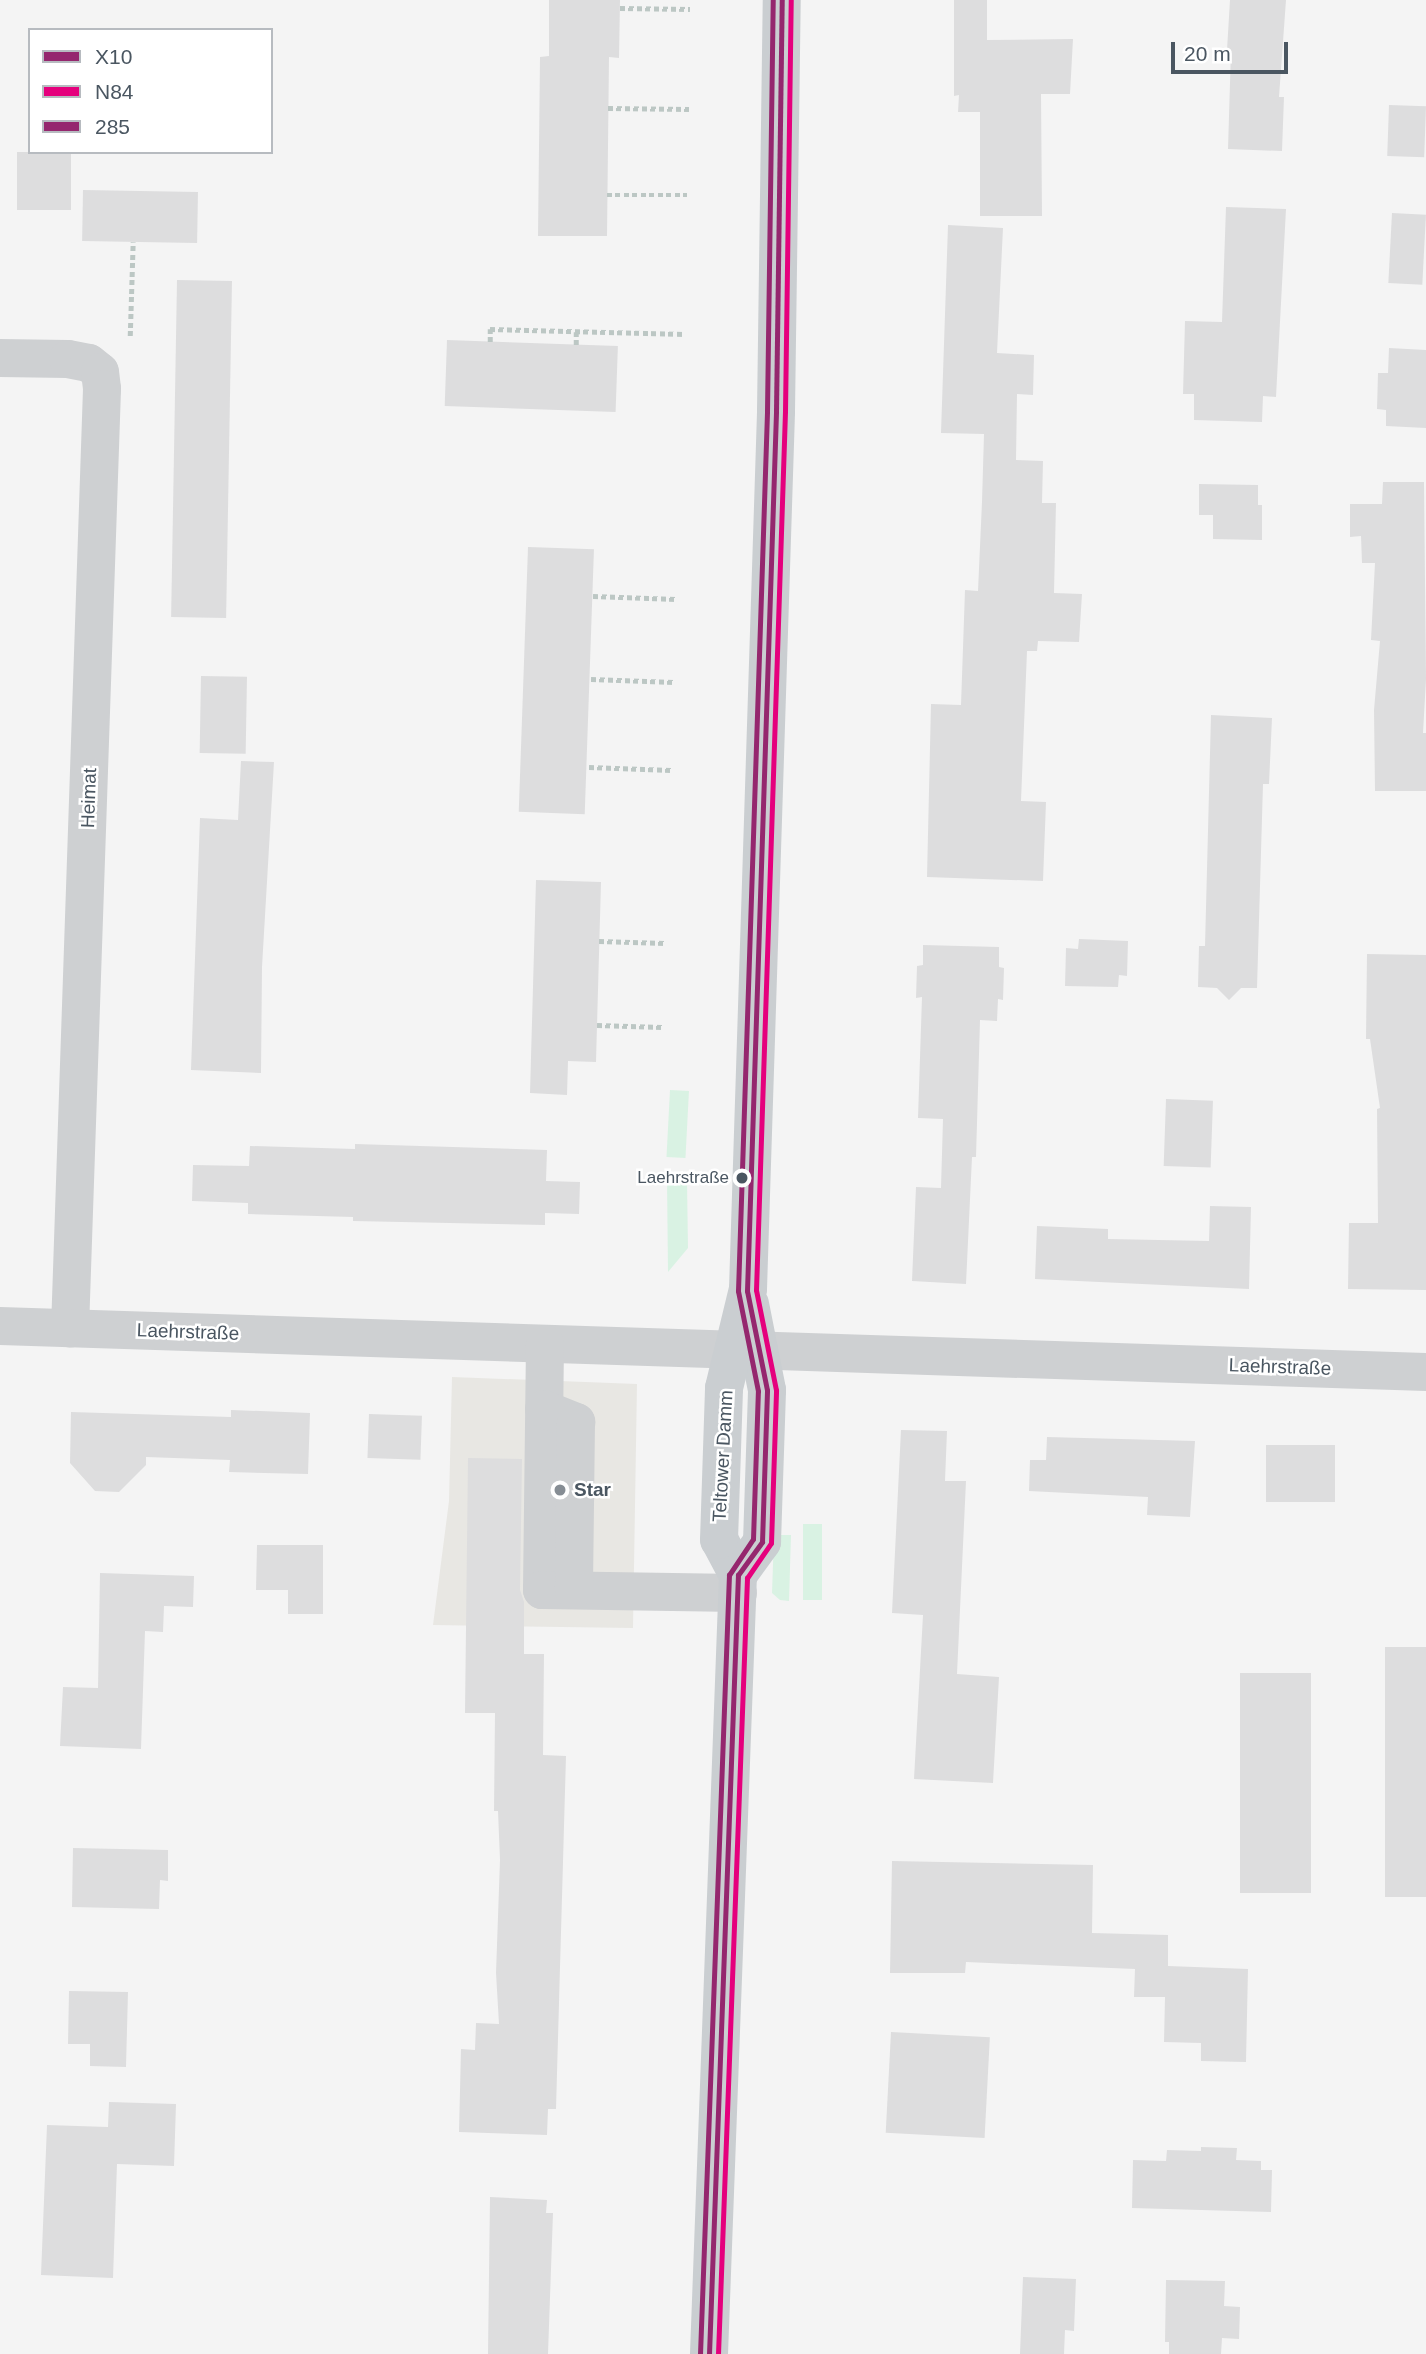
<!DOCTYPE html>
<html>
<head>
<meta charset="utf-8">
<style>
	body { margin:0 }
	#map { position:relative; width:1426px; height:2354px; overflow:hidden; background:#f4f4f4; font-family:Helvetica,sans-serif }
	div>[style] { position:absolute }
	.commercial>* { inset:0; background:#e8e7e3 }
	.green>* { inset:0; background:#d9f2e3; transform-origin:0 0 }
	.building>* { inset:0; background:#ddddde; transform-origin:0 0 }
	.path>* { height:4.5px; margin-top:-2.25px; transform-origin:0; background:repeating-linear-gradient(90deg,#bcc7c4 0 5px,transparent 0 8.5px) }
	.minor>* { height:38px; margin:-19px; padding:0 19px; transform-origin:19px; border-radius:19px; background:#ced0d2 }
	.major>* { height:38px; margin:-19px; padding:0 19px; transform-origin:19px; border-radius:19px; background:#caced1 }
	.bus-1>* { height:5px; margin:-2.5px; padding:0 2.5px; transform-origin:2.5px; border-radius:2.5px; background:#95276e }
	.bus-2>* { height:5px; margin:-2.5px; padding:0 2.5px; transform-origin:2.5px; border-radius:2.5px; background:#e5007d }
	.bus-3>* { height:5px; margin:-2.5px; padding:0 2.5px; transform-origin:2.5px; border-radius:2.5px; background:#95276e }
	.dots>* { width:19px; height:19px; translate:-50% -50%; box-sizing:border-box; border:4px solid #fff; border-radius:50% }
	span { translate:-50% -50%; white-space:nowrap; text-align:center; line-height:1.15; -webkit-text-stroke:5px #fff; paint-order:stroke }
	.bus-label { font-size:17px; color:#4a5661 }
	.right { translate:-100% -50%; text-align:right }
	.street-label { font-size:19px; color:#4a5661 }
	.poi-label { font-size:19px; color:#4a5661; font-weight:700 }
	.left { translate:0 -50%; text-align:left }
	.legend { position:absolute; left:28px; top:28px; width:245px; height:126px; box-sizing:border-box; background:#fff; border:2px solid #b7bbc0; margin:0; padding:9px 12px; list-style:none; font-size:21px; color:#4a5661 }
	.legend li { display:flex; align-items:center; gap:14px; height:35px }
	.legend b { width:35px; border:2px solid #b7bbc0 }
	.scale { position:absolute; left:1171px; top:42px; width:117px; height:32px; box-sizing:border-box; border:4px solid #4a5661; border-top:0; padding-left:9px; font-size:21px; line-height:24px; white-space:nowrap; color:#4a5661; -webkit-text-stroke:5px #fff; paint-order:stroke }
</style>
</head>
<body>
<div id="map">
	<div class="commercial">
		<i style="clip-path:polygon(452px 1377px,637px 1384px,633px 1628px,433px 1625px,449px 1501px)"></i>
	</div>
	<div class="green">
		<i style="left:670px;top:1090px;width:19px;height:67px;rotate:3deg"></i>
		<i style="clip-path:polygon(667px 1180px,687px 1181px,688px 1248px,668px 1272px)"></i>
		<i style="left:803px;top:1524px;width:19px;height:76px"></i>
		<i style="clip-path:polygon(774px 1535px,791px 1535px,789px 1601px,780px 1600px,772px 1593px)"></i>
	</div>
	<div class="building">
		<i style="clip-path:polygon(549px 0,620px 0,619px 58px,609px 57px,607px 236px,538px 236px,540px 57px,549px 56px)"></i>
		<i style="clip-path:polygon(954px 0,987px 0,987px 40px,1073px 39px,1070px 94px,1041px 94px,1042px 216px,980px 216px,980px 112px,958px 112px,959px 95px,954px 96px)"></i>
		<i style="clip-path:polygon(1230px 0,1286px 0,1279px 97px,1284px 97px,1282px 151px,1228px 149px,1231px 50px,1227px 50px)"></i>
		<i style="left:1389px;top:105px;width:37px;height:51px;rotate:2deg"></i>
		<i style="left:17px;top:152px;width:54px;height:58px"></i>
		<i style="left:83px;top:190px;width:115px;height:51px;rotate:1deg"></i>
		<i style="clip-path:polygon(1226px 207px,1286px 209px,1276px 397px,1263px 396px,1262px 422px,1194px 420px,1194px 394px,1183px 394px,1185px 321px,1222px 322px)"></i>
		<i style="left:1392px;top:213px;width:34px;height:70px;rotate:3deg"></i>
		<i style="clip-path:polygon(948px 225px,1003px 228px,997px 353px,1034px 355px,1033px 395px,1017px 394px,1016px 460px,1043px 461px,1042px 503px,1056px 503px,1054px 593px,1082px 594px,1079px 642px,1038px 641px,1037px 651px,1027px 651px,1021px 801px,1046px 802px,1043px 881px,927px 877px,931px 704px,961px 705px,965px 590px,978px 591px,982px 502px,984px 434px,941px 433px)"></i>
		<i style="left:177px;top:280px;width:55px;height:337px;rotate:1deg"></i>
		<i style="left:447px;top:340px;width:171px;height:66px;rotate:2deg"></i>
		<i style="clip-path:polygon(1389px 348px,1426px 350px,1426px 428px,1386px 426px,1386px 410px,1377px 409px,1378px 373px,1388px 373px)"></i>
		<i style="clip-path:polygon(1383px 482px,1424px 482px,1426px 679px,1423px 733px,1426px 733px,1426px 791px,1375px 791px,1374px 710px,1380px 641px,1371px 640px,1375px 563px,1362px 563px,1361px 536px,1350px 537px,1350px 504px,1382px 504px)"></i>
		<i style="clip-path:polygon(1199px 484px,1258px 485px,1258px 505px,1262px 505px,1262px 540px,1213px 539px,1213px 515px,1199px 515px)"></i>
		<i style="left:528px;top:547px;width:66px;height:265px;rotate:2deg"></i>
		<i style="left:201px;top:676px;width:46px;height:77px;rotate:1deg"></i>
		<i style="clip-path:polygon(1211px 715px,1272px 718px,1269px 784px,1263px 784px,1257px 988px,1241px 988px,1229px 1000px,1217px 988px,1198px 987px,1199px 946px,1205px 946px)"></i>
		<i style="clip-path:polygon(241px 761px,274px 762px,262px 967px,261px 1073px,191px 1070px,200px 818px,238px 820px)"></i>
		<i style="clip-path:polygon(536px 880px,601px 882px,596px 1062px,568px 1061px,567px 1095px,530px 1093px)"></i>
		<i style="clip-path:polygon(1079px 939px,1128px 941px,1127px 976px,1119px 975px,1118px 987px,1065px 986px,1066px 948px,1078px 949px)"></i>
		<i style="clip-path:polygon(923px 945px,999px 947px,999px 967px,1004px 968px,1003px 1000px,998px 999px,997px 1021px,980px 1020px,976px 1157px,972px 1157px,966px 1284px,912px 1281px,916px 1187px,941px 1188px,943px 1119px,918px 1118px,922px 997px,916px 998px,917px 966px,923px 965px)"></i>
		<i style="clip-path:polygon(1367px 954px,1426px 955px,1426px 1290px,1348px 1289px,1349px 1223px,1378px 1223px,1377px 1109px,1380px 1108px,1370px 1039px,1366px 1039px)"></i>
		<i style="left:1166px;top:1099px;width:47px;height:67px;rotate:2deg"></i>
		<i style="clip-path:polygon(355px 1144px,547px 1150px,546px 1181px,580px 1182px,579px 1214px,545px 1213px,545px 1225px,353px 1221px,353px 1217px,248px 1214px,248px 1203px,192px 1201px,193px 1165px,249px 1166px,250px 1146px,355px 1149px)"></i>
		<i style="clip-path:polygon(1210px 1206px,1251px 1207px,1249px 1289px,1035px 1279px,1037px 1226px,1108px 1229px,1108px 1239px,1209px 1241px)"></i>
		<i style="clip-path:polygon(231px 1410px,310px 1413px,308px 1474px,229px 1472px,230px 1460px,146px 1457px,146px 1465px,119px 1492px,95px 1491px,70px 1463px,71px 1412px,231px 1417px)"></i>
		<i style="left:369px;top:1414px;width:53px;height:44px;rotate:2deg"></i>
		<i style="clip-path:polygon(901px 1430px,947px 1431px,945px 1481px,966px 1481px,957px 1674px,999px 1677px,993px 1783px,914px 1779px,923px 1615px,892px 1613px)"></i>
		<i style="clip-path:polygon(1047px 1437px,1195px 1441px,1190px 1517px,1147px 1515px,1148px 1497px,1029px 1491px,1030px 1460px,1046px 1460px)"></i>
		<i style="left:1266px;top:1445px;width:69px;height:57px"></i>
		<i style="clip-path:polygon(468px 1458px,522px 1459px,520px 1590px,524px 1602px,524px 1654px,544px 1654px,543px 1755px,566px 1756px,556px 2109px,548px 2109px,547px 2135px,459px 2132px,461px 2049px,475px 2050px,476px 2023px,499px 2024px,496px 1973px,500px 1860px,498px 1811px,494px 1811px,495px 1713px,465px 1713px)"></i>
		<i style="clip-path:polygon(257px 1545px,323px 1545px,323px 1614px,288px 1614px,288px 1590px,256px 1590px)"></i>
		<i style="clip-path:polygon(100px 1573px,194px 1576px,193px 1607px,164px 1606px,163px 1632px,145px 1631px,141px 1749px,60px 1746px,63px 1687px,98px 1688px)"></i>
		<i style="left:1385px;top:1647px;width:41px;height:250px"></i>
		<i style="left:1311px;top:1673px;width:220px;height:71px;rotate:90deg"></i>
		<i style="clip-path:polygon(73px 1848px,168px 1850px,168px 1881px,160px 1880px,159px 1909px,72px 1907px)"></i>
		<i style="clip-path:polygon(892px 1861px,1093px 1865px,1092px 1933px,1168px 1935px,1168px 1966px,1248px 1969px,1246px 2062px,1201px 2061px,1201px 2043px,1164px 2042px,1165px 1997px,1134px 1997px,1135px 1969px,966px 1962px,965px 1973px,890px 1973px)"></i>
		<i style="clip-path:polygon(69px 1991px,128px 1992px,126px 2067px,90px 2066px,90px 2044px,68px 2044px)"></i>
		<i style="left:891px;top:2032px;width:99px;height:101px;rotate:3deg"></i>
		<i style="clip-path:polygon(109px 2102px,176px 2104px,174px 2166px,117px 2164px,113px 2278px,41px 2275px,47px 2125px,108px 2127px)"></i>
		<i style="clip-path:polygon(1201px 2147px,1237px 2148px,1236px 2160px,1261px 2161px,1261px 2170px,1272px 2170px,1271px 2212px,1132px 2208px,1133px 2160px,1166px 2161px,1167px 2150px,1201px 2151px)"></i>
		<i style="clip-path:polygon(490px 2197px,547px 2200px,546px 2213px,553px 2213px,548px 2354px,488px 2354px)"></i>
		<i style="clip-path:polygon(1023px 2277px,1076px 2279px,1074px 2331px,1065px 2330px,1064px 2354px,1020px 2354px)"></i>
		<i style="clip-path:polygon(1166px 2280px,1225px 2281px,1224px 2306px,1240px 2307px,1239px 2339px,1222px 2338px,1221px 2354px,1169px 2354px,1169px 2342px,1165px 2342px)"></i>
	</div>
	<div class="path">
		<i style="left:620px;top:8px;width:70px;rotate:0.8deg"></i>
		<i style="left:608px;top:108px;width:81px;rotate:0.7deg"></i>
		<i style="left:607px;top:195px;width:80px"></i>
		<i style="left:130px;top:336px;width:94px;rotate:-88.2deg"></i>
		<i style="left:490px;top:342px;width:13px;rotate:-90deg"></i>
		<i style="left:490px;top:329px;width:195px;rotate:1.5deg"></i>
		<i style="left:576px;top:345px;width:13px;rotate:-90deg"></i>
		<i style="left:593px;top:596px;width:83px;rotate:2.1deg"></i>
		<i style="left:591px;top:679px;width:83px;rotate:2.1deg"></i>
		<i style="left:589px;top:767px;width:82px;rotate:2.1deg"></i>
		<i style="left:599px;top:941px;width:66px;rotate:1.7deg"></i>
		<i style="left:597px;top:1025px;width:65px;rotate:1.8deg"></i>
	</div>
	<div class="minor">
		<i style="left:0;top:358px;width:68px;rotate:0.8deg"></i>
		<i style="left:68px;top:359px;width:21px;rotate:11deg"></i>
		<i style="left:89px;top:363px;width:14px;rotate:39deg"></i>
		<i style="left:100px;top:372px;width:17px;rotate:83deg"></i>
		<i style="left:102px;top:389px;width:940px;rotate:91.95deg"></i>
		<i style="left:0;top:1326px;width:1427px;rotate:1.85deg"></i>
		<i style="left:545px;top:1344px;width:246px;rotate:90.7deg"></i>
		<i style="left:542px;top:1590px;width:196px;rotate:0.9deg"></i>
		<i style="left:544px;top:1409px;width:35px;rotate:22deg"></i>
		<i style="left:576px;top:1422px;width:168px;rotate:90.7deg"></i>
	</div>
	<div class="major">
		<i style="left:738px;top:1575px;width:41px;rotate:-54deg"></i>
		<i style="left:762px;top:1542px;width:152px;rotate:-88.1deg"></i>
		<i style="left:767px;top:1390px;width:88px;rotate:-101.2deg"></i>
		<i style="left:709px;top:2354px;width:780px;rotate:-87.87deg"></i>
		<i style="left:738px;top:1575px;width:40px;rotate:-118deg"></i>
		<i style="left:719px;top:1540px;width:152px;rotate:-88.1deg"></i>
		<i style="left:724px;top:1388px;width:102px;rotate:-76.4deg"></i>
		<i style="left:748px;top:1289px;width:878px;rotate:-88.17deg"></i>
		<i style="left:776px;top:411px;width:411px;rotate:-89.2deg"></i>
	</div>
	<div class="bus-1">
		<i style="left:709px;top:2354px;width:780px;rotate:-87.87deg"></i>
		<i style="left:738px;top:1575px;width:41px;rotate:-54deg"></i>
		<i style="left:762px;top:1542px;width:152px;rotate:-88.1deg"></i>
		<i style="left:767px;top:1390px;width:101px;rotate:-101.4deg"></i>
		<i style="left:747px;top:1291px;width:880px;rotate:-88.11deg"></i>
		<i style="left:776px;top:411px;width:411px;rotate:-89.2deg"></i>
	</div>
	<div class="bus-2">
		<i style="left:718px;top:2354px;width:777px;rotate:-87.86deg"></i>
		<i style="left:747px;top:1578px;width:42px;rotate:-55.6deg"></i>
		<i style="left:771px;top:1543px;width:153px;rotate:-88.1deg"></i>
		<i style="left:776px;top:1390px;width:102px;rotate:-101.3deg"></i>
		<i style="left:756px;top:1290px;width:879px;rotate:-88.11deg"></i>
		<i style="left:785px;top:411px;width:411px;rotate:-89.2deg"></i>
	</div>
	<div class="bus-3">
		<i style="left:700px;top:2354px;width:780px;rotate:-87.87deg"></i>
		<i style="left:729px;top:1575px;width:43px;rotate:-56.3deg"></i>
		<i style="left:753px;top:1539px;width:148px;rotate:-88.1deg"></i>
		<i style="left:758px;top:1391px;width:102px;rotate:-101.3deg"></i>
		<i style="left:738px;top:1291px;width:880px;rotate:-88.11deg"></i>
		<i style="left:767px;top:411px;width:411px;rotate:-89.2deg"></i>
	</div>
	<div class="dots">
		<i style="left:742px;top:1178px;background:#4a5661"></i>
		<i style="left:560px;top:1490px;background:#868d94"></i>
	</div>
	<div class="bus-label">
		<span class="right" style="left:729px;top:1178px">Laehrstraße</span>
	</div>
	<div class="street-label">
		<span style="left:89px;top:798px;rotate:-88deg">Heimat</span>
		<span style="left:188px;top:1332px;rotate:2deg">Laehrstraße</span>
		<span style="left:1280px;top:1367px;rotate:2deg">Laehrstraße</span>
		<span style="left:723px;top:1456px;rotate:-87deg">Teltower Damm</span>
	</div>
	<div class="poi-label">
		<span class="left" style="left:574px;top:1490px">Star</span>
	</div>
	<ul class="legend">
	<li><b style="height:9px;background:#95276e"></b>X10</li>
	<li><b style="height:9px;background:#e5007d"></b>N84</li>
	<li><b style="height:9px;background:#95276e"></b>285</li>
	</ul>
	<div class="scale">20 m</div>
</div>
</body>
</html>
